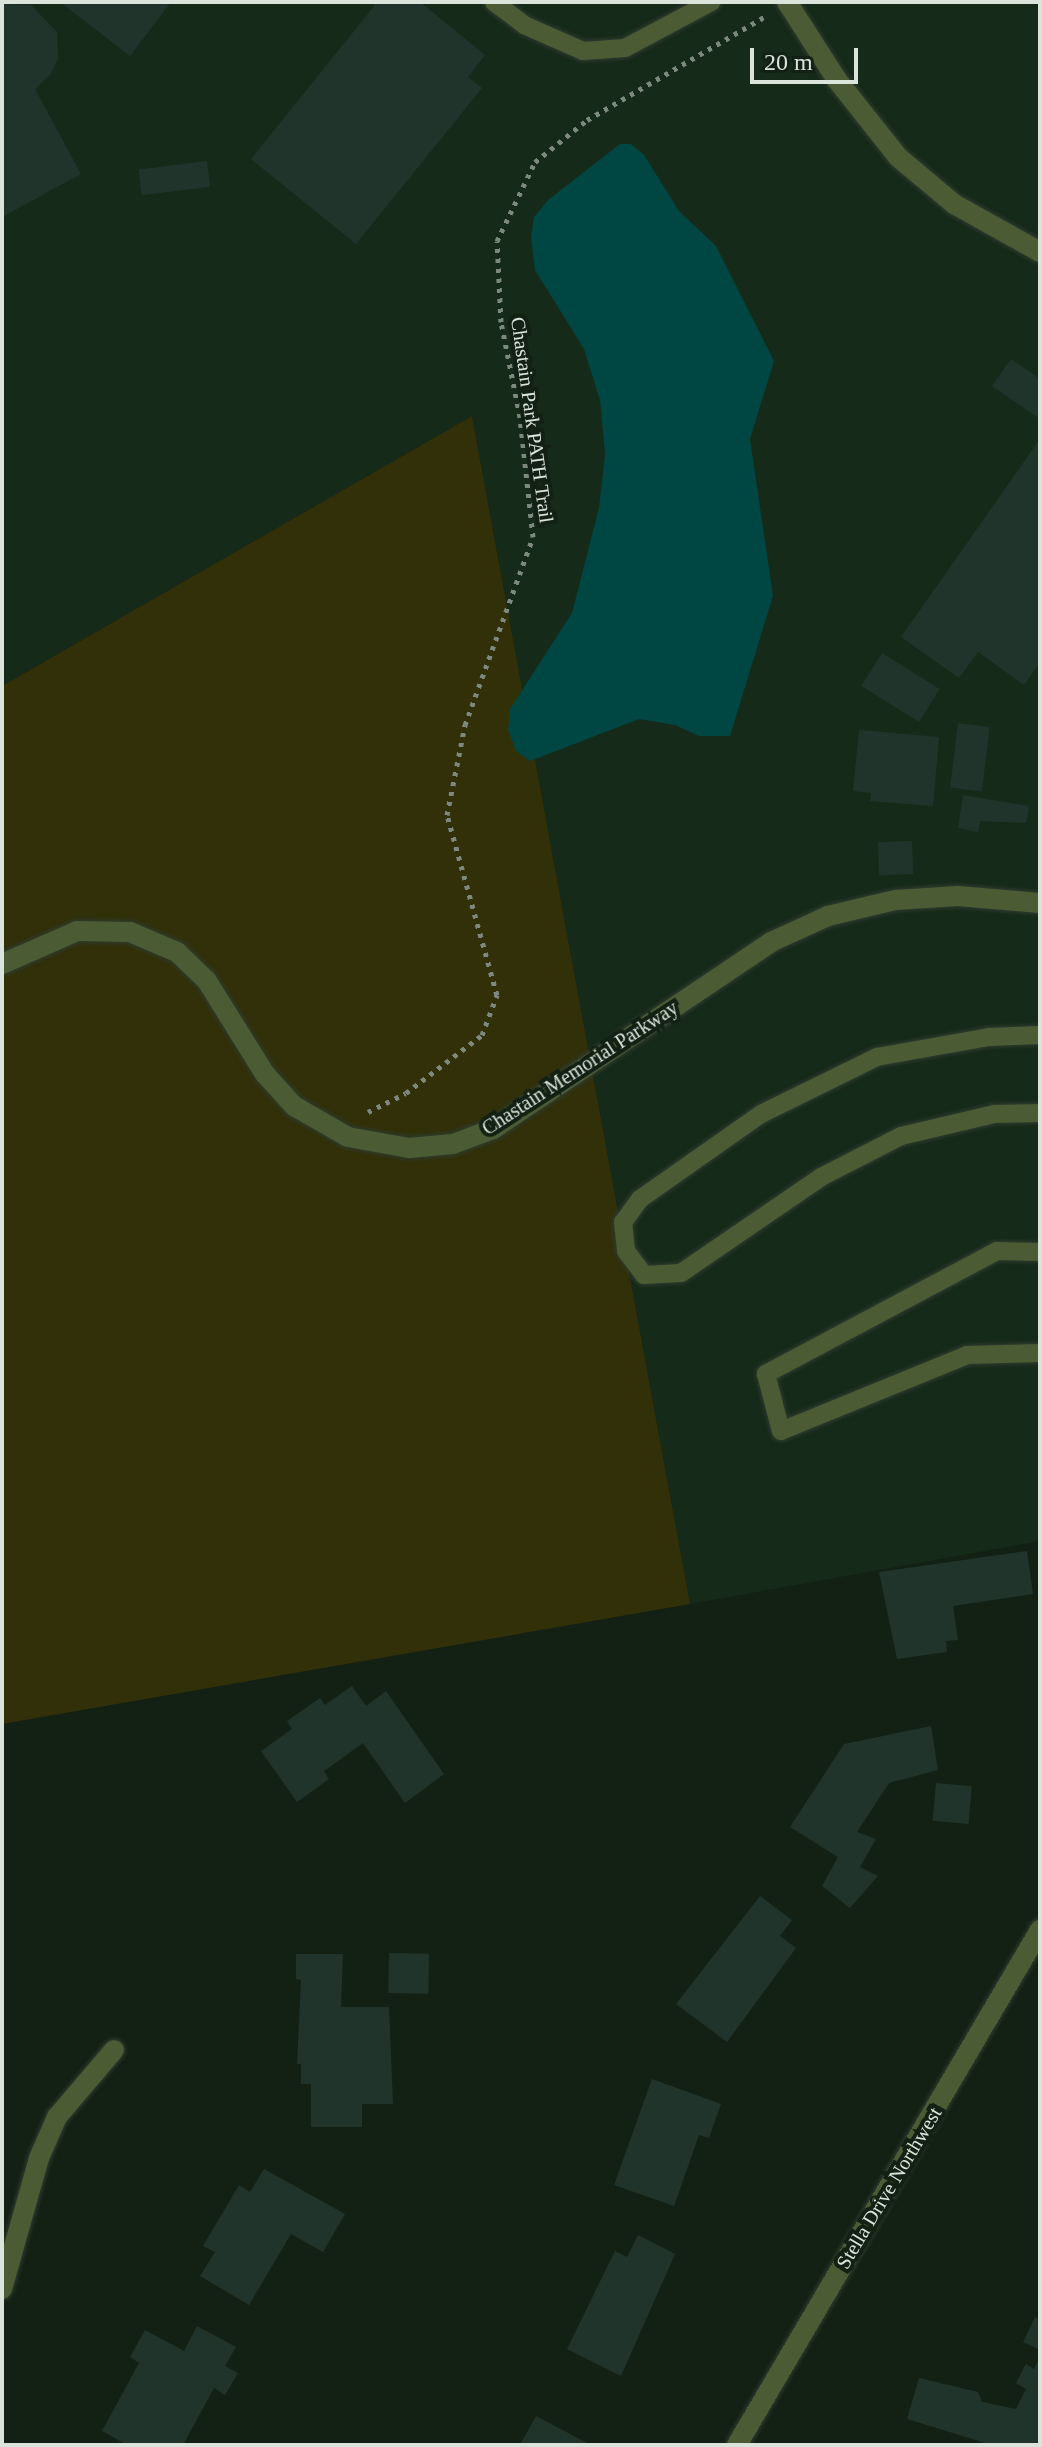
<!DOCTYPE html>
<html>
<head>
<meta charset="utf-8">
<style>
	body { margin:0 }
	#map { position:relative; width:1042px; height:2447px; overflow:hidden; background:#132114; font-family:"Times New Roman",serif }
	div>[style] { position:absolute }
	.built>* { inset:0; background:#162a19 }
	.green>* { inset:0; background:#313009 }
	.water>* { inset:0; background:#004743 }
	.building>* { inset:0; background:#20342c; transform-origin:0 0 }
	.path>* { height:5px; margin-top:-2.5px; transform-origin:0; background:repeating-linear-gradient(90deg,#7d897e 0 4px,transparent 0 10px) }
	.roads { filter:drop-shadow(0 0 2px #2f3c30) drop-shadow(0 0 2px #2f3c30) }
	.lane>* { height:18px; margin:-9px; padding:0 9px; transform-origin:9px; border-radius:9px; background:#4b5c35 }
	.street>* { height:20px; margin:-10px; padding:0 10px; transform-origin:10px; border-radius:10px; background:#4b5c35 }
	span { translate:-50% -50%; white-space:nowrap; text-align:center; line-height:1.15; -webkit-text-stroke:8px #132114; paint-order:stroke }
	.street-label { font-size:20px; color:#dae4db }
	.frame { position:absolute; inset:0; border:4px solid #dae4db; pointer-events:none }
	.scale { position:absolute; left:750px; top:48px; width:108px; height:36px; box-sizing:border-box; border:4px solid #dae4db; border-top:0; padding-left:10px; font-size:24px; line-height:28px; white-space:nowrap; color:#dae4db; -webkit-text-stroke:6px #132114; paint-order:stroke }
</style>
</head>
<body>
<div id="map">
	<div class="built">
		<i style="clip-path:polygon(2px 2px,1040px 2px,1040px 1541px,690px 1604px,472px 416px,2px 686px)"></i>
	</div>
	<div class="green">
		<i style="clip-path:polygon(472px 416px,690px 1604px,2px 1724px,2px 686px)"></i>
	</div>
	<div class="water">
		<i style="clip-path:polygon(620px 144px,631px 144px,644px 155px,679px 211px,716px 246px,774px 361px,750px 439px,773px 596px,730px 736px,699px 736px,675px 725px,639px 719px,530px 761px,516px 751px,508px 730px,510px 709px,572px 613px,599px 508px,605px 454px,600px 400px,584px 349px,535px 270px,531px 237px,534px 217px,548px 200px)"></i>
	</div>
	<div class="building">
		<i style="clip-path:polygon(60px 2px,171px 2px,130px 56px)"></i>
		<i style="clip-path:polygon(371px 2px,420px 2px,485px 55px,468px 77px,482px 88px,356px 244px,251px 159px,375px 5px)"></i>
		<i style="clip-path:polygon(2px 4px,31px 5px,57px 32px,58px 59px,51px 74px,35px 89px,81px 174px,2px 217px)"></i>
		<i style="left:207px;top:161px;width:26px;height:69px;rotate:83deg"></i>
		<i style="clip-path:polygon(1011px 359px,1040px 379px,1040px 419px,992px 386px)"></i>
		<i style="clip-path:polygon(1040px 439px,1040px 662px,1024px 685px,978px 652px,959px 678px,901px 637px)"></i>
		<i style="left:882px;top:653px;width:68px;height:39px;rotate:32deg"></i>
		<i style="left:958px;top:723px;width:32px;height:65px;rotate:7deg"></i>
		<i style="clip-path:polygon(859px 730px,939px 737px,933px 806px,870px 801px,871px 793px,853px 791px)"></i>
		<i style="clip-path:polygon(963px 795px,1029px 806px,1026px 823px,980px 821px,978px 832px,958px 828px)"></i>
		<i style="left:912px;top:841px;width:33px;height:34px;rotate:88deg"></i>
		<i style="clip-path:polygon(1027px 1551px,1033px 1594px,953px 1606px,958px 1640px,946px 1641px,947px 1652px,897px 1659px,879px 1572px)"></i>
		<i style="clip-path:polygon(352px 1686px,366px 1706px,386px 1691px,444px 1774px,405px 1803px,363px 1743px,324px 1771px,329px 1779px,297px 1802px,261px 1751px,292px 1729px,287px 1721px,320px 1698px,325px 1705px)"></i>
		<i style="clip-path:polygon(931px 1726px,938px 1770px,889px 1783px,857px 1832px,876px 1839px,860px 1867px,878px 1876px,850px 1908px,822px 1886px,838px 1857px,790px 1827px,844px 1744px)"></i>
		<i style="left:936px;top:1783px;width:36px;height:38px;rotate:5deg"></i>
		<i style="clip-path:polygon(760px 1896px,792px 1920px,780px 1936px,796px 1948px,727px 2042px,676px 2004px)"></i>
		<i style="left:389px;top:1953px;width:40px;height:40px;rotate:1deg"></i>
		<i style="clip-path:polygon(296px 1954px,343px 1954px,341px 2007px,389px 2007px,393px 2104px,362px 2104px,362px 2127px,311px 2127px,311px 2084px,301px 2084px,301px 2064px,297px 2064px,301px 1980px,296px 1979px)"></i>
		<i style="clip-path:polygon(652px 2079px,721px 2104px,709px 2138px,699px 2135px,674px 2206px,614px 2185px)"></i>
		<i style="clip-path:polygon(264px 2169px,345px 2214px,323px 2252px,291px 2234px,249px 2305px,200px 2276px,215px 2252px,203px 2246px,239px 2185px,250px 2192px)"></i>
		<i style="clip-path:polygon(638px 2235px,675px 2254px,621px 2376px,567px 2349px,615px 2251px,627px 2257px)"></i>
		<i style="clip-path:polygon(1035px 2317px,1040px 2320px,1040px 2350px,1023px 2342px)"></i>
		<i style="clip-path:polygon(197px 2326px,236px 2347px,225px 2366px,238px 2373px,225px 2395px,214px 2388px,183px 2445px,127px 2445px,102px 2431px,139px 2363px,130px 2357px,145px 2330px,184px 2351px)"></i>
		<i style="clip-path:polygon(1040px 2357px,1040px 2445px,992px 2445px,907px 2419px,919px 2378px,978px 2392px,982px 2402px,1016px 2409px,1026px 2389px,1016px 2383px,1026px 2364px,1034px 2369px)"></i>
		<i style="clip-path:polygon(536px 2416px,591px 2445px,520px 2445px)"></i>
	</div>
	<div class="path">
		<i style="left:368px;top:1112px;width:42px;rotate:-26.6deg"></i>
		<i style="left:406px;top:1093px;width:96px;rotate:-37.3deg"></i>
		<i style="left:482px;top:1035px;width:43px;rotate:-69.4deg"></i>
		<i style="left:497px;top:995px;width:187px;rotate:-105.5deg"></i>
		<i style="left:447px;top:815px;width:92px;rotate:-78.7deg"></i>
		<i style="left:465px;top:725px;width:200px;rotate:-70.1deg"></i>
		<i style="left:533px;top:537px;width:121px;rotate:-96.2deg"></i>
		<i style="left:520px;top:417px;width:97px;rotate:-101.3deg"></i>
		<i style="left:501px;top:322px;width:81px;rotate:-92.8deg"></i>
		<i style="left:497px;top:241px;width:88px;rotate:-64.3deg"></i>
		<i style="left:535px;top:162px;width:67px;rotate:-38.9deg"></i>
		<i style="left:587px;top:120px;width:205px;rotate:-30.2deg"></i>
	</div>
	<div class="roads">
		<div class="lane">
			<i style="left:494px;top:2px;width:38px;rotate:37deg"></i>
			<i style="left:524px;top:25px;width:64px;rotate:23.8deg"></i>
			<i style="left:583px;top:51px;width:42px;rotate:-4.1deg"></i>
			<i style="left:625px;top:48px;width:98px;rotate:-28.1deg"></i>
			<i style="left:1040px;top:1035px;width:51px;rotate:177.8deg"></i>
			<i style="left:989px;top:1037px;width:114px;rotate:169.9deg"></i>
			<i style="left:877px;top:1057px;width:129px;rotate:153.8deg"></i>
			<i style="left:761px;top:1114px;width:148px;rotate:144.9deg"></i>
			<i style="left:640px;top:1199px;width:29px;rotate:126deg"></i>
			<i style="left:623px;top:1222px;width:29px;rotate:84deg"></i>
			<i style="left:626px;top:1251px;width:30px;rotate:53deg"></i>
			<i style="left:644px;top:1275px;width:37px;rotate:-3deg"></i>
			<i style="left:681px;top:1273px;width:170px;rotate:-34.4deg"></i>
			<i style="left:821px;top:1177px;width:90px;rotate:-27.1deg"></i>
			<i style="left:901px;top:1136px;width:96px;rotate:-13.3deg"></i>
			<i style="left:994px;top:1114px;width:46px;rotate:-1.2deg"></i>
			<i style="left:1040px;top:1252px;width:43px;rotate:-178.7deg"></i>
			<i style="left:997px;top:1251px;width:262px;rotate:152deg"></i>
			<i style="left:766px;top:1374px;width:59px;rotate:75.3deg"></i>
			<i style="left:781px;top:1431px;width:201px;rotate:-22.2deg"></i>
			<i style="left:967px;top:1355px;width:73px;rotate:-1.6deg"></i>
		</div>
		<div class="street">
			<i style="left:787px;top:2px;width:93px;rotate:57.3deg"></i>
			<i style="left:837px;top:80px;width:98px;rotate:51.6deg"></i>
			<i style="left:898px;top:157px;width:73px;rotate:40deg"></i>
			<i style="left:954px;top:204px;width:98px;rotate:29.2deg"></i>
			<i style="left:2px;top:964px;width:82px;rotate:-23.7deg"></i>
			<i style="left:77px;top:931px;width:53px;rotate:1.1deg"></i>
			<i style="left:130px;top:932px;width:51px;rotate:23.1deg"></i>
			<i style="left:177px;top:952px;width:42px;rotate:44deg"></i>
			<i style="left:207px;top:981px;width:110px;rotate:58.1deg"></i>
			<i style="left:265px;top:1074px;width:43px;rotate:47.8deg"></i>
			<i style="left:294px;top:1106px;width:62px;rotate:29.9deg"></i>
			<i style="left:348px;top:1137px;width:62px;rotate:10.2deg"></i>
			<i style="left:409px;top:1148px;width:44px;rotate:-5.2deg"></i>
			<i style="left:453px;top:1144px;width:43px;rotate:-20.6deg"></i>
			<i style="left:493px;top:1129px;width:335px;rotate:-33.9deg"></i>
			<i style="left:771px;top:942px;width:63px;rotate:-24.5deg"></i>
			<i style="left:828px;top:916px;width:69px;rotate:-13.4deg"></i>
			<i style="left:895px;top:900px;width:63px;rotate:-3.6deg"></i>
			<i style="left:958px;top:896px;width:82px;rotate:4.9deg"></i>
			<i style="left:2px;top:2289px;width:136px;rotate:-74.2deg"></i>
			<i style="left:39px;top:2158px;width:45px;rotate:-66.3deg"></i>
			<i style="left:57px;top:2117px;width:88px;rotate:-49.6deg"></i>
			<i style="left:737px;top:2445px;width:598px;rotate:-59.53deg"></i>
		</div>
	</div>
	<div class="street-label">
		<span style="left:532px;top:420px;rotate:82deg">Chastain Park PATH Trail</span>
		<span style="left:580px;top:1068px;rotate:-33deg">Chastain Memorial Parkway</span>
		<span style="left:889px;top:2188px;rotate:-59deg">Stella Drive Northwest</span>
	</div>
	<div class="frame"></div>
	<div class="scale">20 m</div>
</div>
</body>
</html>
